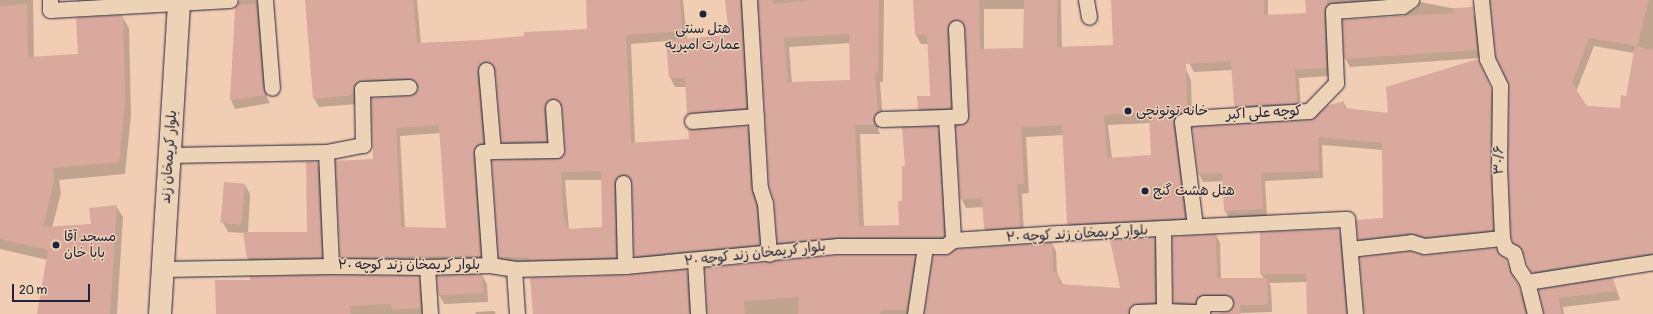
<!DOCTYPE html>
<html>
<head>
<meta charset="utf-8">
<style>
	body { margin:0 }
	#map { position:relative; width:1653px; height:314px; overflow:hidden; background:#f0cdb3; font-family:Pangolin,"Playpen Sans Arabic",sans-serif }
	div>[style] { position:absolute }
	.shadow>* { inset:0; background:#0003 }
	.building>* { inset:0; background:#daa99e; transform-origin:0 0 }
	.roads { filter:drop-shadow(0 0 1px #22223b) drop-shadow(0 0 1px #22223b) }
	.lane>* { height:15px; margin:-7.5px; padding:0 7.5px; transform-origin:7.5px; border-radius:7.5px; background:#edd3b5 }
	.primary>* { height:22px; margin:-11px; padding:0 11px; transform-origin:11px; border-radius:11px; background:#edd3b5 }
	.dots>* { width:11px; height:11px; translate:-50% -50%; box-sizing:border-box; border:2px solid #edd3b5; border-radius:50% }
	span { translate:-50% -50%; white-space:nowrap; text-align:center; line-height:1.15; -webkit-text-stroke:3px #edd3b5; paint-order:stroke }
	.poi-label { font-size:14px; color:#22223b }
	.left { translate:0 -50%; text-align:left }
	.street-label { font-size:14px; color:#22223b }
	.scale { position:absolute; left:12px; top:284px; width:78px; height:18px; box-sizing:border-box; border:2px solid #22223b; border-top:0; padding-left:5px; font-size:12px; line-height:14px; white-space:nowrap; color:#22223b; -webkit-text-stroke:3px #edd3b5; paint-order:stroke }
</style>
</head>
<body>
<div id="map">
	<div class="shadow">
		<i style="clip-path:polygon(0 0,33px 0,34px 58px,80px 55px,122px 16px,129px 28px,131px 115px,125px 174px,59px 180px,61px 193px,52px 228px,92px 225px,116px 206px,123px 217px,117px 314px,38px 314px,48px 260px,0 249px)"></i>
		<i style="clip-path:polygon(77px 0,139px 0,83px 11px)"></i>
		<i style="clip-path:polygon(240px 0,263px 0,260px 10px,267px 98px,270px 103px,235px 109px,231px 100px,236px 8px)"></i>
		<i style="clip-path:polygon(evenodd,306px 0,417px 0,421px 44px,481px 41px,588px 30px,587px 0,683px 0,687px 39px,730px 35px,726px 0,884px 0,883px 82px,880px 82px,883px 121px,878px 129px,880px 134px,860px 134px,864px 227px,900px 226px,906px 167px,937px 127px,942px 137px,947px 246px,784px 252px,778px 242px,775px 202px,770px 186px,758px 2px,754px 0,751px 117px,693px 123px,688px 113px,686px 87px,675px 87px,670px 77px,667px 41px,631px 44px,635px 143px,690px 140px,747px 127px,752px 135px,755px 198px,761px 214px,764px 253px,640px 264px,635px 256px,633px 184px,628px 182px,620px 266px,504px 266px,499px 257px,493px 161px,562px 158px,566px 150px,563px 108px,558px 106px,551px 150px,507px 150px,502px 142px,496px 72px,491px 69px,485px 265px,346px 265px,341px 257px,374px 160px,410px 97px,418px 92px,419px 88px,367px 88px,358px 104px,319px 107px,314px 98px,306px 0,850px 43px,851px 81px,792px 83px,789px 47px,850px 43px,306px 0,440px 133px,447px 229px,405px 228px,400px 136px,440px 133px,306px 0,565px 180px,602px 180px,603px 228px,569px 230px,565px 180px)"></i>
		<i style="clip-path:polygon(evenodd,914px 0,1061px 0,1062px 48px,1114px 46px,1112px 0,1153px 0,1191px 80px,1192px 119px,1179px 127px,1190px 227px,1074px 233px,1068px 223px,1064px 135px,1026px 137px,1029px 193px,1022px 194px,1024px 236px,990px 238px,985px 229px,984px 207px,966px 208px,961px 198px,966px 124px,970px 116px,966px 30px,962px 28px,956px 117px,924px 118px,919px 109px,931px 97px,929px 44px,921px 44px,916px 35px,914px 0,984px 9px,1024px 9px,1024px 49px,984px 50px,984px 9px,914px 0,1150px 123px,1152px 155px,1112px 159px,1108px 125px,1150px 123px)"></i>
		<i style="clip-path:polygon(1185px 0,1268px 0,1268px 16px,1307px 14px,1306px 0,1400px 0,1333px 12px,1331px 76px,1299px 78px,1301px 111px,1240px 115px,1235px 106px,1233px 70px,1194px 72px,1189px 63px)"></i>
		<i style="clip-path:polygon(evenodd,1490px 0,1653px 0,1653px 262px,1537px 280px,1525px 255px,1519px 251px,1514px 242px,1510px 86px,1490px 0,1594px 46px,1634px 53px,1627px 97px,1621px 109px,1586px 107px,1576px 92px,1594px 46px)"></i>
		<i style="clip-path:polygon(1420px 2px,1472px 12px,1477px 21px,1481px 58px,1350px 67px,1345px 58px,1343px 20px,1403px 16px,1417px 8px)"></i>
		<i style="clip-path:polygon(1477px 60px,1495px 97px,1497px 238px,1363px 247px,1359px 239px,1384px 219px,1383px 150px,1322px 145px,1323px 178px,1265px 181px,1267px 217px,1230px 219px,1225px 211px,1224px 181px,1203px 182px,1199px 174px,1310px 121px,1343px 102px,1348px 110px,1389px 114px)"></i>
		<i style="clip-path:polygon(317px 163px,322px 172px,326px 266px,253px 267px,248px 258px,244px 233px,228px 232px,223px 223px,245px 185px,250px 194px,248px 233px,308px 233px)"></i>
		<i style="clip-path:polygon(1338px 230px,1344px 239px,1350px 314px,1308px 314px,1307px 282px,1269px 283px,1271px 287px,1272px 312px,1211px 314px,1226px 313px,1234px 308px,1234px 304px,1230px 302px,1178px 310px,1174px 302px,1216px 235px,1220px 243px,1221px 279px,1264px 279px,1261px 274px)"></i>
		<i style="clip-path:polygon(1154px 238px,1158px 246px,1159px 310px,1136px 314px,925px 314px,946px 256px,1052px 244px,1056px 251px,1057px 273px,1063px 285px,1121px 289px)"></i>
		<i style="clip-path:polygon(914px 256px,919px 264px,911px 314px,707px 314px,705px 268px)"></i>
		<i style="clip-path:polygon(1425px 256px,1505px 260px,1523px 296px,1528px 314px,1365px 314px)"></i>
		<i style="clip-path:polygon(686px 270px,690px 277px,693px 314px,571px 314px,625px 276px)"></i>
		<i style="clip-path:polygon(482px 275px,487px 284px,488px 302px,444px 304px,439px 295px)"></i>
		<i style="clip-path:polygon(418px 277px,423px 286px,425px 314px,216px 314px)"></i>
		<i style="clip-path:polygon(1613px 279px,1620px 300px,1563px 307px,1564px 314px,1544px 314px,1539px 290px)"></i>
		<i style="clip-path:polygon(494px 311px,496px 314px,476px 314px,475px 312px)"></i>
	</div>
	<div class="building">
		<i style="clip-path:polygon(evenodd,305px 0,413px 0,417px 43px,481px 40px,524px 36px,524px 32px,587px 29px,586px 0,680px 0,682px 31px,626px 35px,631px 143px,689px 139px,688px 129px,747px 126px,751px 189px,756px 205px,759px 244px,634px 256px,632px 183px,628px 175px,622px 174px,615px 178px,614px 183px,616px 257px,529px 260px,528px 257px,498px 257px,492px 160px,556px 159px,564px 154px,565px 149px,562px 106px,557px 99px,553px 98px,548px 100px,544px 107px,546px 141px,501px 142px,495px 69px,493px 65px,486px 61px,481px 63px,477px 71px,483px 143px,477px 145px,473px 153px,480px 256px,340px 257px,335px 161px,373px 159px,371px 98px,410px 96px,417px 91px,418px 86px,413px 79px,409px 78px,362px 80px,354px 85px,353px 95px,313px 99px,305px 0,439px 125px,446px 228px,401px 227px,396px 128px,439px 125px,305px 0,601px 171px,602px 227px,567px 229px,563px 212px,561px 172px,601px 171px)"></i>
		<i style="clip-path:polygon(725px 0,740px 0,746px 108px,687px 114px,685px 78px,669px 78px,666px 40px,729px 35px)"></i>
		<i style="clip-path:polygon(evenodd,758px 0,773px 0,773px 4px,813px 0,879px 0,878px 73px,875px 73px,878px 111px,873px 119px,876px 125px,855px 125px,859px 226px,899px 225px,898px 201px,902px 201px,902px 166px,905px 166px,902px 127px,938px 126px,944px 236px,838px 237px,777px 243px,774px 202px,769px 186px,758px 0,849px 34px,850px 80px,788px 82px,784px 38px,849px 34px)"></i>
		<i style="clip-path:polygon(evenodd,913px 0,979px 0,980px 49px,1023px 48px,1024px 0,1057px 0,1057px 47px,1113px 45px,1111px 0,1264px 0,1264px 15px,1306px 13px,1305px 0,1328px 0,1324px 11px,1326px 68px,1295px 70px,1297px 103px,1234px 106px,1231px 61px,1186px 64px,1187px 110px,1174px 117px,1173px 123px,1185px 218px,1067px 224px,1062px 125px,1021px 127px,1024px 184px,1017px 184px,1020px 227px,984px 229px,982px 198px,960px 199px,955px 125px,965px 123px,969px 116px,965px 27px,963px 23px,956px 19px,951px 21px,947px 28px,951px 108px,918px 109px,917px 96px,930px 96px,929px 71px,927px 35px,915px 35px,913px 0,1149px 113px,1151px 155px,1107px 158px,1104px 115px,1149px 113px)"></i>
		<i style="clip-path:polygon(1490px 0,1649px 0,1637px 46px,1589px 38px,1572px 83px,1587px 106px,1620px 108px,1621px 95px,1626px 96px,1635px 46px,1653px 50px,1653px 253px,1531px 272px,1521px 248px,1513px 242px,1511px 236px,1508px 166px,1509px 86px,1496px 57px)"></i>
		<i style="clip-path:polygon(27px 4px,28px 57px,78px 54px,76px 18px,123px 15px,125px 102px,119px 162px,53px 168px,54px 180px,43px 227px,91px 224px,89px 208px,117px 205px,110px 314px,37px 314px,48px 250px,0 239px,0 6px)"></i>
		<i style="clip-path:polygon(256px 4px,263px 89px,266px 95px,230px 100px,235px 8px,237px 5px)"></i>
		<i style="clip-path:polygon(1473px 7px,1477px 50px,1344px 59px,1342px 20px,1454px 13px,1453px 8px)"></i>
		<i style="clip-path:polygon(1478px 59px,1491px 88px,1493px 230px,1425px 237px,1410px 233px,1358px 239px,1356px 220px,1383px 218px,1382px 143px,1318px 137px,1319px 171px,1261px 173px,1263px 209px,1224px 211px,1222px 173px,1198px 174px,1192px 127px,1310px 120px,1326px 106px,1344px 101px,1344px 108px,1388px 113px,1386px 87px)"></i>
		<i style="clip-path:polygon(306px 162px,317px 162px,322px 257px,247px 258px,243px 232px,307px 232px)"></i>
		<i style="left:224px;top:182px;width:21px;height:41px;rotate:5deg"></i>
		<i style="clip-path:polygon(1333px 229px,1339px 229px,1346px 314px,1307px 314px,1306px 274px,1260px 274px,1260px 232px)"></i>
		<i style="clip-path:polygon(1216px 234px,1217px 278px,1267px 278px,1268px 305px,1240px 305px,1241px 314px,1211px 314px,1230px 311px,1234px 303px,1233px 298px,1225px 294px,1204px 294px,1197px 297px,1195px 303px,1173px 302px,1172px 237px)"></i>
		<i style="clip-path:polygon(1154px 237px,1155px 302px,1133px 304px,1128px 314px,924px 314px,933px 255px,945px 255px,956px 249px,1052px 242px,1053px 272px,1058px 272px,1059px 284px,1120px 288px,1110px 240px)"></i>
		<i style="clip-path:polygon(1496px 248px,1506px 259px,1510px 273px,1519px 286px,1526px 314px,1364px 314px,1359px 257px,1410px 251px,1425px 255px)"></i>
		<i style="clip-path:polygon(838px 255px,915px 255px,906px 310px,881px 310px,880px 314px,798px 314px,799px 297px,744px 301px,745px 314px,707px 314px,704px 268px)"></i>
		<i style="clip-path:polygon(686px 269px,689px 314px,533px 314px,530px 278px,625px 275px)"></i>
		<i style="left:482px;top:274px;width:19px;height:45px;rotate:87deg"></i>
		<i style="clip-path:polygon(331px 275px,419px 276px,421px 308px,392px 310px,391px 304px,350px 306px,351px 314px,216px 314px,215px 280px,250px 280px,250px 276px)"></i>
		<i style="clip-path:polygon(1613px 277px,1616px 291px,1559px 298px,1561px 314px,1544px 314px,1538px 289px)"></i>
	</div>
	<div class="roads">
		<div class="lane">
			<i style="left:50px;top:0;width:10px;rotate:90deg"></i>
			<i style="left:50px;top:10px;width:180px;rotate:-3.2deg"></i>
			<i style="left:265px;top:0;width:88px;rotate:85.5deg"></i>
			<i style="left:749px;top:0;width:188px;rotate:86.7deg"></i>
			<i style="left:760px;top:188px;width:16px;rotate:72deg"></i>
			<i style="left:765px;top:203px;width:51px;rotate:85.5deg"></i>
			<i style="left:1086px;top:0;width:17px;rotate:80deg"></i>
			<i style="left:1481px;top:0;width:59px;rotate:84.2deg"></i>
			<i style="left:1487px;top:59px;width:30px;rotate:64deg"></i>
			<i style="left:1500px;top:86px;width:80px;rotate:90.7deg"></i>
			<i style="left:1499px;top:166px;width:72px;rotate:87.6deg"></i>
			<i style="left:1502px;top:238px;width:10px;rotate:73deg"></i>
			<i style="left:1505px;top:248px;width:10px;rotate:29deg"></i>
			<i style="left:1514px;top:253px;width:16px;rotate:75deg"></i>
			<i style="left:1518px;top:268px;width:17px;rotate:57deg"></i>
			<i style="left:1527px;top:282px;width:33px;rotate:76deg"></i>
			<i style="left:486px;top:70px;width:81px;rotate:85.1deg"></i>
			<i style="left:493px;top:151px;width:11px;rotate:175deg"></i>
			<i style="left:482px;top:152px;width:113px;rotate:86deg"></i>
			<i style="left:946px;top:117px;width:14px;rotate:-4deg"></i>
			<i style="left:960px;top:116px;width:88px;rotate:-92.6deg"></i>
			<i style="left:882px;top:119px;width:64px;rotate:-1.8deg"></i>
			<i style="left:946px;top:117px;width:123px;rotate:86.7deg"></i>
			<i style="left:692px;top:121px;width:64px;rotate:-4.5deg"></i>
			<i style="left:493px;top:151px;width:63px;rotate:-0.9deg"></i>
			<i style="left:556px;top:150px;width:43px;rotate:-94deg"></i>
			<i style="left:326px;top:152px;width:114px;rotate:87.5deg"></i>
			<i style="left:169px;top:155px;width:157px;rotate:-1.1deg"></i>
			<i style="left:326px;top:152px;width:38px;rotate:-11deg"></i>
			<i style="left:363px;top:145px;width:56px;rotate:-91deg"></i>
			<i style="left:362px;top:89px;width:47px;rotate:-2.4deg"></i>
			<i style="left:623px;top:183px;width:83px;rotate:88.6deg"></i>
			<i style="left:1195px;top:226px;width:105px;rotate:-97.1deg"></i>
			<i style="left:1182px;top:122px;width:9px;rotate:-27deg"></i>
			<i style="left:1190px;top:118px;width:119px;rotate:-3.4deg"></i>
			<i style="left:1309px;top:111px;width:39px;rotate:-46deg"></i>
			<i style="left:1336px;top:83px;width:72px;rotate:-92.4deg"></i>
			<i style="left:1333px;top:11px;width:69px;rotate:-4.1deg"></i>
			<i style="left:1402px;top:6px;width:11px;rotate:-34deg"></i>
			<i style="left:1350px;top:249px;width:61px;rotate:-6.5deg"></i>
			<i style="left:1411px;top:242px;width:14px;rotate:17deg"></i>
			<i style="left:1424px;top:246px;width:78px;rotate:-5.9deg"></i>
			<i style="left:695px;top:260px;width:54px;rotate:86.8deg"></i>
			<i style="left:427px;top:267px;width:47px;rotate:86.3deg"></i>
			<i style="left:162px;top:269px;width:169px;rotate:-1deg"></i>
			<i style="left:331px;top:266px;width:96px;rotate:0.6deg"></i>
			<i style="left:427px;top:267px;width:63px;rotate:-1.8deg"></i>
			<i style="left:490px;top:265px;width:24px;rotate:9deg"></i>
			<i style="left:514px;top:269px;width:111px;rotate:-1.5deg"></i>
			<i style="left:625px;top:266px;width:214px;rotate:-5.4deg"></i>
			<i style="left:838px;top:246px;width:107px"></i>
			<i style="left:945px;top:246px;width:10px;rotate:-37deg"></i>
			<i style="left:953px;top:240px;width:106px;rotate:-3.8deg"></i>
			<i style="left:1059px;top:233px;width:288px;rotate:-2.8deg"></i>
			<i style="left:1347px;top:219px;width:95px;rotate:85.2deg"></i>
			<i style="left:514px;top:269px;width:45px;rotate:86.2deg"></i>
			<i style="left:1527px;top:282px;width:128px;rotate:-9deg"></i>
			<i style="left:1164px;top:311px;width:38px;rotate:2deg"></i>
			<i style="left:1202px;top:312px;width:9px;rotate:-77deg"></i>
			<i style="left:1204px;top:303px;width:21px"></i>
			<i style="left:915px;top:314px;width:68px;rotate:-81.5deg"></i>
			<i style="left:1137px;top:314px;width:2px;rotate:-90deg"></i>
			<i style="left:1137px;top:312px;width:27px;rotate:-2deg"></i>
			<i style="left:1164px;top:311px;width:81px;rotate:-90.7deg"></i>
		</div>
		<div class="primary">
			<i style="left:160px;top:314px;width:315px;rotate:-86.5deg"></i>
		</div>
	</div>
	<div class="dots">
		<i style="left:703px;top:14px;background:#22223b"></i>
		<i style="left:1128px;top:111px;background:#22223b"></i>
		<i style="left:1145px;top:191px;background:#22223b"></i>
		<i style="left:56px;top:245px;background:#22223b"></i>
	</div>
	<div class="poi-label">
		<span style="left:703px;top:37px">هتل سنتی<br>عمارت امیریه</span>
		<span class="left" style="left:1136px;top:111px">خانه توتونچی</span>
		<span class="left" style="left:1153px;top:191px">هتل هشت گنج</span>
		<span class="left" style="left:64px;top:245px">مسجد آقا<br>بابا خان</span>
	</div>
	<div class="street-label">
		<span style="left:1264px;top:113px;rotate:-3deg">کوچه علی اکبر</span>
		<span style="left:169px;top:157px;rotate:-86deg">بلوار کریمخان زند</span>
		<span style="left:1499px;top:160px;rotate:-90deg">۳۰/۶</span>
		<span style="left:1077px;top:234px;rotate:-3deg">بلوار کریمخان زند کوچه ۲۰</span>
		<span style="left:755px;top:254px;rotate:-6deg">بلوار کریمخان زند کوچه ۲۰</span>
		<span style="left:409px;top:265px">بلوار کریمخان زند کوچه ۲۰</span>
	</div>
	<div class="scale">20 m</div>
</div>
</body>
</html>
